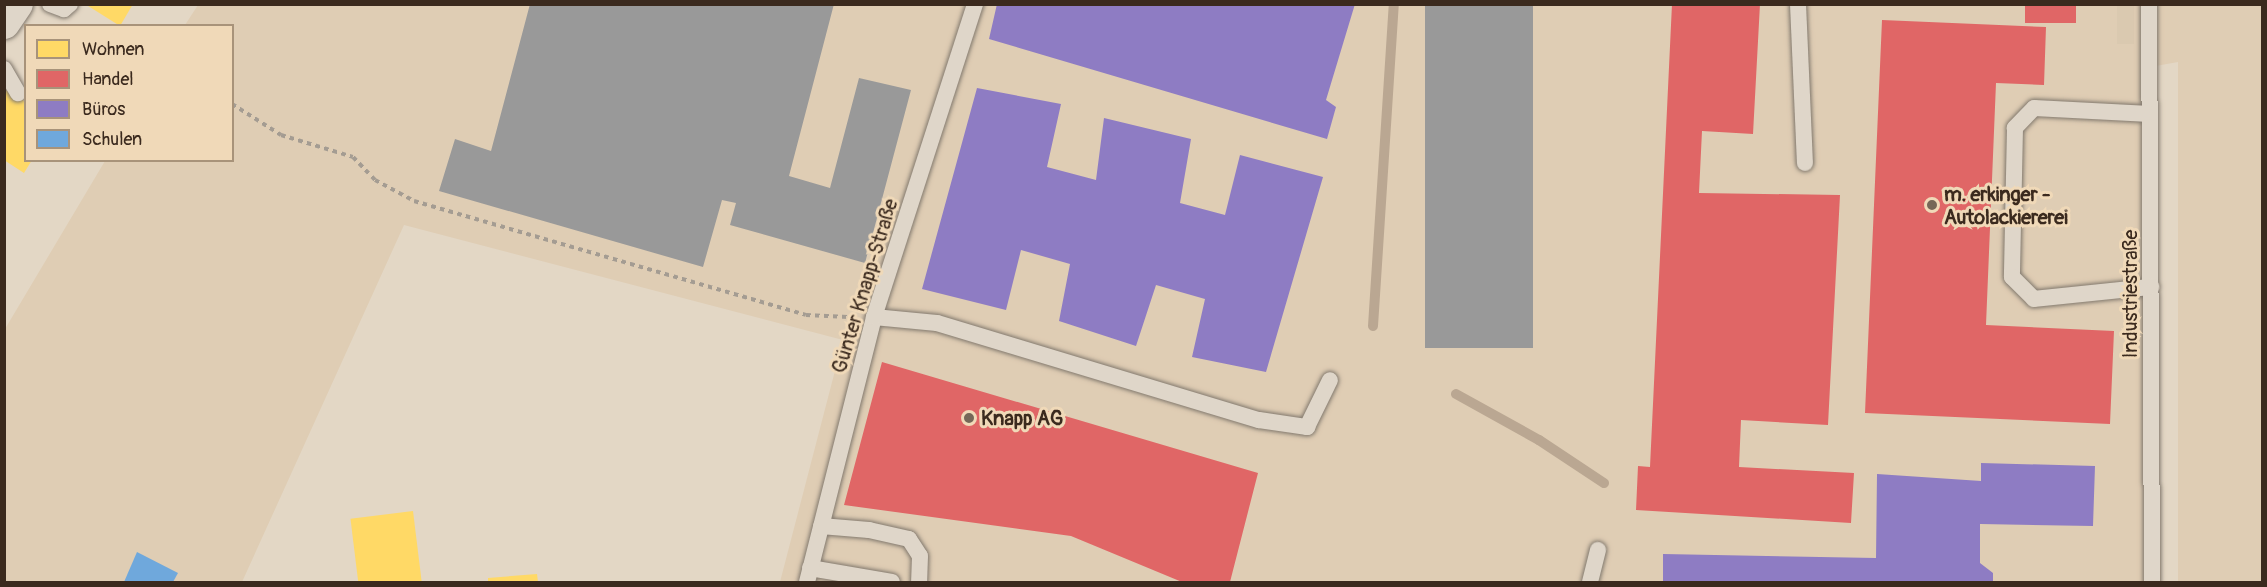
<!DOCTYPE html>
<html>
<head>
<meta charset="utf-8">
<style>
	body { margin:0 }
	#map { position:relative; width:2267px; height:587px; overflow:hidden; background:#e3d7c5; font-family:Pangolin,sans-serif }
	div>[style] { position:absolute }
	.built>* { inset:0; background:#dfcdb4 }
	.green>* { inset:0; background:#dac9b0; transform-origin:0 0 }
	.homes>* { inset:0; background:#ffd966; transform-origin:0 0 }
	.shops>* { inset:0; background:#e06666; transform-origin:0 0 }
	.offices>* { inset:0; background:#8e7cc3 }
	.schools>* { inset:0; background:#6fa8dc }
	.industry>* { inset:0; background:#999; transform-origin:0 0 }
	.stream>* { height:10px; margin:-5px; padding:0 5px; transform-origin:5px; border-radius:5px; background:#baa792 }
	.path>* { height:4px; margin-top:-2px; transform-origin:0; background:repeating-linear-gradient(90deg,#a49c92 0 4.5px,transparent 0 9px) }
	.roads { filter:drop-shadow(0 0 2px #82796e) drop-shadow(0 0 2px #82796e) }
	.lane>* { height:16px; margin:-8px; padding:0 8px; transform-origin:8px; border-radius:8px; background:#dfd6c9 }
	.street>* { height:32px; margin:-16px; padding:0 16px; transform-origin:16px; border-radius:16px; background:#dfd6c9 }
	.dots>* { width:16px; height:16px; translate:-50% -50%; box-sizing:border-box; border:3px solid #f0d9b8; border-radius:50% }
	span { translate:-50% -50%; white-space:nowrap; text-align:center; line-height:1.15; -webkit-text-stroke:6px #f0d9b8; paint-order:stroke }
	.poi-label { font-size:20px; color:#3b2a1e; font-weight:700 }
	.left { translate:0 -50%; text-align:left }
	.street-label { font-size:20px; color:#3b2a1e }
	.frame { position:absolute; inset:0; border:6px solid #3b2a1e; pointer-events:none }
	.legend { position:absolute; left:24px; top:24px; width:210px; height:138px; box-sizing:border-box; background:#f0d9b8; border:2px solid #a8937a; margin:0; padding:8px 10px; list-style:none; font-size:18px; color:#3b2a1e }
	.legend li { display:flex; align-items:center; gap:12px; height:30px }
	.legend b { width:30px; border:2px solid #a8937a }
</style>
</head>
<body>
<div id="map">
	<div class="built">
		<i style="clip-path:polygon(198px 5px,2262px 5px,2262px 582px,2178px 582px,2178px 62px,2150px 67px,2161px 582px,780px 582px,843px 340px,404px 225px,242px 582px,5px 582px,5px 329px,105px 161px,232px 160px,232px 26px,185px 25px)"></i>
	</div>
	<div class="green">
		<i style="left:2117px;top:5px;width:17px;height:39px"></i>
	</div>
	<div class="homes">
		<i style="clip-path:polygon(85px 4px,133px 4px,120px 26px)"></i>
		<i style="clip-path:polygon(4px 89px,26px 102px,26px 160px,32px 160px,24px 173px,4px 160px)"></i>
		<i style="left:413px;top:511px;width:72px;height:63px;rotate:83deg"></i>
		<i style="clip-path:polygon(537px 574px,538px 582px,488px 582px,488px 578px)"></i>
	</div>
	<div class="shops">
		<i style="clip-path:polygon(1672px 4px,1760px 4px,1753px 134px,1702px 131px,1699px 193px,1840px 195px,1828px 425px,1741px 420px,1739px 467px,1854px 473px,1851px 523px,1636px 510px,1638px 466px,1650px 467px)"></i>
		<i style="left:2025px;top:4px;width:51px;height:19px"></i>
		<i style="clip-path:polygon(1882px 20px,2046px 27px,2044px 85px,1996px 83px,1986px 325px,2114px 331px,2110px 424px,1865px 413px)"></i>
		<i style="clip-path:polygon(882px 362px,1258px 473px,1230px 582px,1182px 582px,1071px 536px,844px 505px)"></i>
	</div>
	<div class="offices">
		<i style="clip-path:polygon(997px 4px,1355px 4px,1326px 100px,1336px 107px,1327px 139px,989px 39px)"></i>
		<i style="clip-path:polygon(977px 88px,1061px 104px,1047px 167px,1096px 180px,1104px 118px,1191px 139px,1180px 203px,1225px 215px,1240px 155px,1323px 177px,1266px 372px,1192px 357px,1205px 299px,1156px 285px,1136px 346px,1059px 321px,1070px 264px,1021px 250px,1006px 310px,922px 289px)"></i>
		<i style="clip-path:polygon(1981px 463px,2095px 466px,2093px 526px,1980px 524px,1980px 563px,1993px 573px,1993px 582px,1663px 582px,1663px 554px,1876px 558px,1877px 474px,1981px 481px)"></i>
	</div>
	<div class="schools">
		<i style="clip-path:polygon(137px 552px,178px 573px,173px 582px,124px 582px)"></i>
	</div>
	<div class="industry">
		<i style="clip-path:polygon(530px 4px,834px 4px,789px 176px,830px 188px,859px 78px,911px 90px,865px 263px,730px 225px,736px 203px,722px 200px,703px 267px,439px 191px,455px 139px,491px 151px)"></i>
		<i style="left:1425px;top:4px;width:108px;height:344px"></i>
	</div>
	<div class="stream">
		<i style="left:1373px;top:326px;width:323px;rotate:-86.3deg"></i>
		<i style="left:1456px;top:394px;width:95px;rotate:29deg"></i>
		<i style="left:1539px;top:440px;width:78px;rotate:33.5deg"></i>
	</div>
	<div class="path">
		<i style="left:232px;top:104px;width:58px;rotate:32.3deg"></i>
		<i style="left:281px;top:135px;width:75px;rotate:17deg"></i>
		<i style="left:353px;top:157px;width:32px;rotate:46deg"></i>
		<i style="left:375px;top:180px;width:44px;rotate:28.3deg"></i>
		<i style="left:414px;top:201px;width:408px;rotate:16.2deg"></i>
		<i style="left:806px;top:315px;width:42px;rotate:2.7deg"></i>
	</div>
	<div class="roads">
		<div class="lane">
			<i style="left:50px;top:4px;width:15px;rotate:20deg"></i>
			<i style="left:64px;top:9px;width:8px;rotate:-40deg"></i>
			<i style="left:1798px;top:4px;width:159px;rotate:87.5deg"></i>
			<i style="left:2149px;top:4px;width:578px;rotate:89.7deg"></i>
			<i style="left:4px;top:69px;width:28px;rotate:60deg"></i>
			<i style="left:2150px;top:114px;width:116px;rotate:-177deg"></i>
			<i style="left:2034px;top:108px;width:28px;rotate:134deg"></i>
			<i style="left:2015px;top:128px;width:149px;rotate:91.2deg"></i>
			<i style="left:2012px;top:277px;width:31px;rotate:45deg"></i>
			<i style="left:2034px;top:299px;width:118px;rotate:-5.9deg"></i>
			<i style="left:874px;top:317px;width:63px;rotate:5.4deg"></i>
			<i style="left:937px;top:323px;width:336px;rotate:16.8deg"></i>
			<i style="left:1259px;top:420px;width:49px;rotate:8.3deg"></i>
			<i style="left:1307px;top:427px;width:52px;rotate:-63.9deg"></i>
			<i style="left:821px;top:526px;width:48px;rotate:4.8deg"></i>
			<i style="left:869px;top:530px;width:41px;rotate:12.7deg"></i>
			<i style="left:909px;top:539px;width:20px;rotate:57deg"></i>
			<i style="left:920px;top:556px;width:26px;rotate:92deg"></i>
			<i style="left:810px;top:568px;width:83px;rotate:9.7deg"></i>
			<i style="left:807px;top:582px;width:273px;rotate:-75.8deg"></i>
			<i style="left:874px;top:317px;width:329px;rotate:-72.1deg"></i>
			<i style="left:1590px;top:582px;width:33px;rotate:-76deg"></i>
		</div>
		<div class="street">
			<i style="left:4px;top:23px;width:23px;rotate:-56deg"></i>
		</div>
	</div>
	<div class="dots">
		<i style="left:1932px;top:205px;background:#766758"></i>
		<i style="left:969px;top:418px;background:#766758"></i>
	</div>
	<div class="poi-label">
		<span class="left" style="left:1944px;top:206px">m. erkinger -<br>Autolackiererei</span>
		<span class="left" style="left:981px;top:418px">Knapp AG</span>
	</div>
	<div class="street-label">
		<span style="left:865px;top:286px;rotate:-73deg">Günter Knapp-Straße</span>
		<span style="left:2130px;top:294px;rotate:-90deg">Industriestraße</span>
	</div>
	<div class="frame"></div>
	<ul class="legend">
	<li><b style="height:16px;background:#ffd966"></b>Wohnen</li>
	<li><b style="height:16px;background:#e06666"></b>Handel</li>
	<li><b style="height:16px;background:#8e7cc3"></b>Büros</li>
	<li><b style="height:16px;background:#6fa8dc"></b>Schulen</li>
	</ul>
</div>
</body>
</html>
